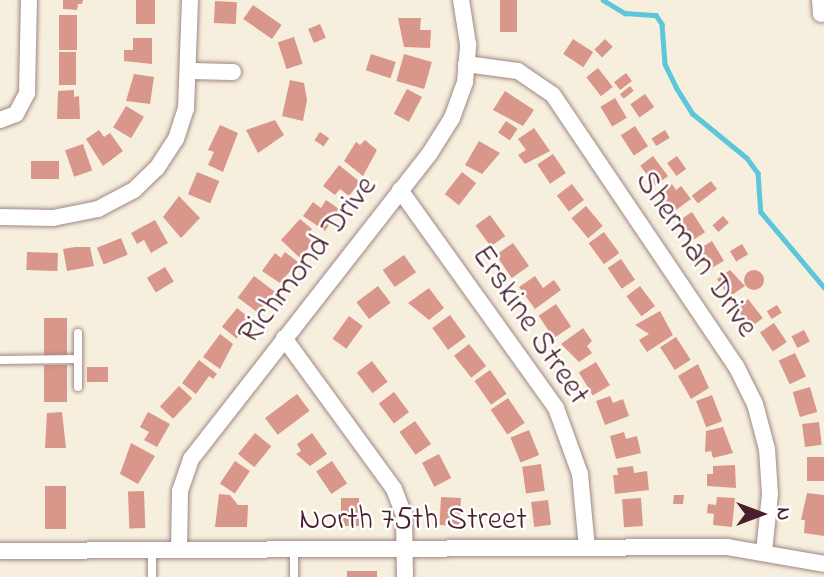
<!DOCTYPE html>
<html>
<head>
<meta charset="utf-8">
<style>
	body { margin:0 }
	#map { position:relative; width:824px; height:577px; overflow:hidden; background:#f7efde; font-family:"Indie Flower",sans-serif }
	div>[style] { position:absolute }
	.stream>* { height:4.5px; margin:-2.25px; padding:0 2.25px; transform-origin:2.25px; border-radius:2.25px; background:#5ec6da }
	.building>* { inset:0; background:#d9968a; transform-origin:0 0 }
	.round { border-radius:50% }
	.roads { filter:drop-shadow(0 0 2px #a08784) drop-shadow(0 0 2px #a08784) }
	.lane>* { height:8px; margin:-4px; padding:0 4px; transform-origin:4px; border-radius:4px; background:#fff }
	.street>* { height:16px; margin:-8px; padding:0 8px; transform-origin:8px; border-radius:8px; background:#fff }
	span { translate:-50% -50%; white-space:nowrap; text-align:center; line-height:1.15; -webkit-text-stroke:5px #fff; paint-order:stroke }
	.street-label { font-size:32px; color:#4a1f2b }
	.north { position:absolute; left:726px; top:479px; width:70px; height:70px; -webkit-text-stroke:5px #fff; paint-order:stroke; rotate:90deg; font-size:19px; font-weight:700; line-height:28px; text-align:center; color:#4a1f2b }
	.north::after { content:''; display:block; margin:auto; width:24px; height:32px; background:#4a1f2b; clip-path:polygon(50% 0,100% 100%,50% 72%,0 100%) }
</style>
</head>
<body>
<div id="map">
	<div class="stream">
		<i style="left:603px;top:0;width:26px;rotate:31deg"></i>
		<i style="left:625px;top:13px;width:31px;rotate:4deg"></i>
		<i style="left:656px;top:15px;width:11px;rotate:56deg"></i>
		<i style="left:662px;top:24px;width:40px;rotate:85.7deg"></i>
		<i style="left:665px;top:64px;width:25px;rotate:64deg"></i>
		<i style="left:676px;top:87px;width:31px;rotate:58deg"></i>
		<i style="left:692px;top:113px;width:71px;rotate:39.3deg"></i>
		<i style="left:747px;top:158px;width:19px;rotate:54deg"></i>
		<i style="left:758px;top:173px;width:39px;rotate:86deg"></i>
		<i style="left:761px;top:212px;width:98px;rotate:50deg"></i>
	</div>
	<div class="building">
		<i style="clip-path:polygon(63px 0,83px 0,82px 4px,78px 4px,77px 10px,63px 9px)"></i>
		<i style="left:136px;top:0;width:19px;height:24px"></i>
		<i style="left:500px;top:0;width:17px;height:32px"></i>
		<i style="left:215px;top:1px;width:22px;height:22px;rotate:3deg"></i>
		<i style="left:253px;top:5px;width:35px;height:17px;rotate:35deg"></i>
		<i style="left:77px;top:15px;width:35px;height:18px;rotate:90deg"></i>
		<i style="clip-path:polygon(398px 18px,421px 18px,420px 30px,431px 30px,430px 48px,404px 47px)"></i>
		<i style="left:320px;top:24px;width:15px;height:13px;rotate:67deg"></i>
		<i style="left:294px;top:37px;width:28px;height:17px;rotate:72deg"></i>
		<i style="clip-path:polygon(133px 38px,152px 38px,152px 64px,124px 61px,124px 50px,133px 50px)"></i>
		<i style="left:573px;top:39px;width:24px;height:18px;rotate:33deg"></i>
		<i style="left:605px;top:39px;width:11px;height:15px;rotate:45deg"></i>
		<i style="left:59px;top:52px;width:17px;height:33px"></i>
		<i style="left:371px;top:54px;width:26px;height:17px;rotate:18deg"></i>
		<i style="left:404px;top:54px;width:29px;height:28px;rotate:16deg"></i>
		<i style="left:598px;top:68px;width:24px;height:15px;rotate:52deg"></i>
		<i style="left:626px;top:73px;width:10px;height:15px;rotate:53deg"></i>
		<i style="clip-path:polygon(134px 74px,154px 77px,150px 104px,126px 101px)"></i>
		<i style="clip-path:polygon(290px 80px,304px 83px,307px 100px,303px 121px,282px 116px)"></i>
		<i style="left:630px;top:86px;width:6px;height:13px;rotate:51deg"></i>
		<i style="left:407px;top:89px;width:17px;height:28px;rotate:28deg"></i>
		<i style="clip-path:polygon(74px 90px,74px 97px,79px 96px,80px 119px,57px 119px,58px 91px)"></i>
		<i style="clip-path:polygon(505px 91px,534px 110px,523px 126px,493px 110px)"></i>
		<i style="left:645px;top:94px;width:16px;height:18px;rotate:55deg"></i>
		<i style="left:615px;top:98px;width:23px;height:17px;rotate:59deg"></i>
		<i style="left:126px;top:106px;width:21px;height:25px;rotate:31deg"></i>
		<i style="clip-path:polygon(275px 120px,284px 135px,258px 153px,246px 130px)"></i>
		<i style="left:506px;top:121px;width:14px;height:14px;rotate:34deg"></i>
		<i style="clip-path:polygon(220px 125px,238px 133px,223px 172px,208px 165px,214px 152px,208px 150px)"></i>
		<i style="left:635px;top:126px;width:24px;height:17px;rotate:57deg"></i>
		<i style="clip-path:polygon(534px 128px,550px 151px,525px 164px,518px 155px,526px 150px,518px 139px)"></i>
		<i style="clip-path:polygon(99px 130px,104px 137px,110px 133px,123px 151px,103px 166px,86px 139px)"></i>
		<i style="left:665px;top:130px;width:9px;height:16px;rotate:58deg"></i>
		<i style="left:320px;top:132px;width:11px;height:10px;rotate:34deg"></i>
		<i style="clip-path:polygon(365px 140px,377px 150px,363px 176px,344px 161px,356px 142px,360px 145px)"></i>
		<i style="clip-path:polygon(479px 141px,500px 153px,482px 174px,465px 165px)"></i>
		<i style="left:83px;top:144px;width:28px;height:19px;rotate:71deg"></i>
		<i style="left:553px;top:154px;width:23px;height:19px;rotate:56deg"></i>
		<i style="left:653px;top:156px;width:25px;height:16px;rotate:53deg"></i>
		<i style="left:677px;top:156px;width:16px;height:12px;rotate:55deg"></i>
		<i style="left:31px;top:161px;width:28px;height:18px"></i>
		<i style="clip-path:polygon(339px 165px,360px 182px,349px 196px,340px 189px,335px 195px,323px 186px)"></i>
		<i style="left:197px;top:172px;width:24px;height:24px;rotate:22deg"></i>
		<i style="left:462px;top:172px;width:18px;height:28px;rotate:38deg"></i>
		<i style="left:711px;top:181px;width:10px;height:24px;rotate:53deg"></i>
		<i style="left:572px;top:184px;width:20px;height:19px;rotate:53deg"></i>
		<i style="clip-path:polygon(672px 184px,676px 190px,681px 186px,691px 199px,672px 213px,658px 194px)"></i>
		<i style="clip-path:polygon(179px 196px,200px 218px,181px 238px,163px 217px)"></i>
		<i style="clip-path:polygon(326px 200px,339px 209px,325px 231px,303px 216px,313px 202px,321px 208px)"></i>
		<i style="left:586px;top:206px;width:26px;height:19px;rotate:50deg"></i>
		<i style="left:692px;top:212px;width:24px;height:17px;rotate:57deg"></i>
		<i style="left:490px;top:215px;width:26px;height:18px;rotate:54deg"></i>
		<i style="left:723px;top:216px;width:9px;height:14px;rotate:49deg"></i>
		<i style="clip-path:polygon(300px 219px,312px 229px,306px 236px,313px 242px,300px 258px,281px 240px)"></i>
		<i style="clip-path:polygon(155px 220px,168px 243px,151px 253px,144px 240px,137px 244px,131px 233px)"></i>
		<i style="left:604px;top:232px;width:26px;height:19px;rotate:54deg"></i>
		<i style="left:121px;top:238px;width:18px;height:26px;rotate:68deg"></i>
		<i style="left:712px;top:241px;width:23px;height:17px;rotate:59deg"></i>
		<i style="left:513px;top:243px;width:28px;height:21px;rotate:55deg"></i>
		<i style="left:742px;top:244px;width:12px;height:14px;rotate:59deg"></i>
		<i style="clip-path:polygon(75px 247px,90px 247px,94px 266px,67px 271px,63px 249px)"></i>
		<i style="left:27px;top:252px;width:31px;height:18px;rotate:2deg"></i>
		<i style="clip-path:polygon(285px 252px,298px 262px,280px 283px,262px 271px,275px 253px,281px 258px)"></i>
		<i style="left:404px;top:255px;width:21px;height:26px;rotate:55deg"></i>
		<i style="left:621px;top:259px;width:25px;height:16px;rotate:56deg"></i>
		<i style="left:165px;top:267px;width:17px;height:21px;rotate:59deg"></i>
		<i style="clip-path:polygon(730px 270px,745px 286px,729px 297px,717px 279px)"></i>
		<i class="round" style="left:744px;top:270px;width:20px;height:20px"></i>
		<i style="left:254px;top:276px;width:26px;height:27px;rotate:37deg"></i>
		<i style="clip-path:polygon(535px 276px,543px 288px,554px 280px,561px 290px,535px 309px,519px 287px)"></i>
		<i style="left:378px;top:286px;width:21px;height:27px;rotate:53deg"></i>
		<i style="left:640px;top:286px;width:25px;height:17px;rotate:53deg"></i>
		<i style="clip-path:polygon(429px 288px,444px 308px,429px 320px,408px 303px)"></i>
		<i style="left:748px;top:299px;width:24px;height:15px;rotate:52deg"></i>
		<i style="left:556px;top:304px;width:27px;height:21px;rotate:56deg"></i>
		<i style="left:777px;top:305px;width:9px;height:12px;rotate:58deg"></i>
		<i style="left:237px;top:308px;width:19px;height:24px;rotate:39deg"></i>
		<i style="clip-path:polygon(660px 311px,673px 335px,647px 352px,639px 340px,649px 334px,635px 325px)"></i>
		<i style="left:450px;top:315px;width:27px;height:22px;rotate:54deg"></i>
		<i style="left:349px;top:316px;width:17px;height:28px;rotate:36deg"></i>
		<i style="left:67px;top:318px;width:38px;height:23px;rotate:90deg"></i>
		<i style="left:774px;top:323px;width:23px;height:17px;rotate:56deg"></i>
		<i style="clip-path:polygon(583px 328px,592px 341px,587px 346px,592px 353px,579px 362px,561px 344px)"></i>
		<i style="left:804px;top:330px;width:13px;height:14px;rotate:63deg"></i>
		<i style="clip-path:polygon(220px 334px,233px 344px,220px 369px,203px 357px)"></i>
		<i style="left:676px;top:337px;width:27px;height:19px;rotate:57deg"></i>
		<i style="left:469px;top:344px;width:28px;height:19px;rotate:52deg"></i>
		<i style="left:795px;top:353px;width:26px;height:18px;rotate:65deg"></i>
		<i style="clip-path:polygon(199px 360px,217px 374px,213px 379px,209px 376px,196px 394px,182px 383px)"></i>
		<i style="left:372px;top:361px;width:26px;height:19px;rotate:53deg"></i>
		<i style="left:596px;top:362px;width:27px;height:20px;rotate:59deg"></i>
		<i style="clip-path:polygon(698px 364px,709px 388px,691px 399px,678px 376px)"></i>
		<i style="left:44px;top:365px;width:23px;height:37px"></i>
		<i style="left:87px;top:367px;width:21px;height:15px"></i>
		<i style="left:490px;top:370px;width:29px;height:19px;rotate:55deg"></i>
		<i style="left:179px;top:386px;width:18px;height:28px;rotate:43deg"></i>
		<i style="left:810px;top:387px;width:26px;height:18px;rotate:74deg"></i>
		<i style="left:394px;top:392px;width:25px;height:19px;rotate:53deg"></i>
		<i style="left:297px;top:394px;width:21px;height:40px;rotate:53deg"></i>
		<i style="left:712px;top:395px;width:28px;height:17px;rotate:69deg"></i>
		<i style="clip-path:polygon(610px 396px,613px 403px,623px 399px,629px 416px,605px 425px,596px 401px)"></i>
		<i style="left:508px;top:398px;width:30px;height:21px;rotate:56deg"></i>
		<i style="clip-path:polygon(62px 412px,66px 448px,45px 448px,47px 413px)"></i>
		<i style="clip-path:polygon(148px 412px,170px 424px,157px 447px,144px 440px,149px 432px,140px 427px)"></i>
		<i style="left:415px;top:421px;width:28px;height:19px;rotate:55deg"></i>
		<i style="left:819px;top:422px;width:23px;height:17px;rotate:83deg"></i>
		<i style="clip-path:polygon(723px 427px,733px 453px,713px 458px,711px 451px,705px 452px,706px 431px)"></i>
		<i style="left:529px;top:430px;width:27px;height:20px;rotate:68deg"></i>
		<i style="clip-path:polygon(624px 432px,626px 439px,637px 436px,641px 453px,616px 459px,610px 436px)"></i>
		<i style="left:255px;top:433px;width:21px;height:27px;rotate:39deg"></i>
		<i style="clip-path:polygon(312px 433px,327px 454px,310px 466px,296px 454px,301px 451px,297px 444px)"></i>
		<i style="clip-path:polygon(131px 443px,155px 456px,138px 484px,120px 474px)"></i>
		<i style="left:439px;top:454px;width:27px;height:19px;rotate:63deg"></i>
		<i style="left:824px;top:457px;width:24px;height:17px;rotate:90deg"></i>
		<i style="left:235px;top:461px;width:18px;height:27px;rotate:34deg"></i>
		<i style="left:332px;top:461px;width:27px;height:19px;rotate:56deg"></i>
		<i style="left:541px;top:464px;width:27px;height:19px;rotate:82deg"></i>
		<i style="clip-path:polygon(735px 465px,736px 488px,707px 486px,707px 474px,713px 474px,713px 466px)"></i>
		<i style="clip-path:polygon(633px 466px,634px 473px,647px 471px,649px 490px,615px 494px,613px 475px,618px 475px,617px 468px)"></i>
		<i style="left:45px;top:486px;width:21px;height:43px"></i>
		<i style="left:144px;top:491px;width:37px;height:16px;rotate:88deg"></i>
		<i style="clip-path:polygon(807px 493px,824px 495px,824px 536px,804px 533px,805px 520px,801px 520px)"></i>
		<i style="clip-path:polygon(219px 494px,230px 495px,238px 505px,248px 505px,247px 527px,215px 527px)"></i>
		<i style="clip-path:polygon(674px 495px,684px 495px,683px 504px,673px 504px)"></i>
		<i style="left:441px;top:497px;width:20px;height:28px;rotate:3deg"></i>
		<i style="clip-path:polygon(717px 497px,735px 498px,732px 527px,713px 525px,714px 514px,707px 513px,708px 504px,716px 505px)"></i>
		<i style="left:341px;top:498px;width:18px;height:28px"></i>
		<i style="left:641px;top:498px;width:28px;height:19px;rotate:86deg"></i>
		<i style="left:548px;top:500px;width:25px;height:17px;rotate:83deg"></i>
		<i style="left:347px;top:571px;width:30px;height:6px"></i>
	</div>
	<div class="roads">
		<div class="lane">
			<i style="left:78px;top:333px;width:26px;rotate:90deg"></i>
			<i style="left:0;top:360px;width:78px;rotate:-0.7deg"></i>
			<i style="left:78px;top:359px;width:28px;rotate:90deg"></i>
			<i style="left:294px;top:549px;width:28px;rotate:90deg"></i>
			<i style="left:152px;top:550px;width:27px;rotate:90deg"></i>
		</div>
		<div class="street">
			<i style="left:820px;top:0;width:14px;rotate:86deg"></i>
			<i style="left:466px;top:64px;width:52px;rotate:7.7deg"></i>
			<i style="left:518px;top:71px;width:42px;rotate:34.4deg"></i>
			<i style="left:553px;top:95px;width:327px;rotate:56deg"></i>
			<i style="left:736px;top:366px;width:42px;rotate:63.4deg"></i>
			<i style="left:755px;top:404px;width:47px;rotate:75.1deg"></i>
			<i style="left:767px;top:449px;width:45px;rotate:86.2deg"></i>
			<i style="left:770px;top:494px;width:58px;rotate:95.9deg"></i>
			<i style="left:191px;top:71px;width:42px;rotate:1.4deg"></i>
			<i style="left:0;top:120px;width:17px;rotate:-21deg"></i>
			<i style="left:16px;top:114px;width:24px;rotate:-62deg"></i>
			<i style="left:27px;top:93px;width:93px;rotate:-88.8deg"></i>
			<i style="left:400px;top:190px;width:268px;rotate:54.4deg"></i>
			<i style="left:556px;top:408px;width:70px;rotate:70deg"></i>
			<i style="left:580px;top:474px;width:74px;rotate:84.6deg"></i>
			<i style="left:0;top:217px;width:53px;rotate:1.1deg"></i>
			<i style="left:53px;top:218px;width:46px;rotate:-11.3deg"></i>
			<i style="left:98px;top:209px;width:41px;rotate:-27.8deg"></i>
			<i style="left:134px;top:190px;width:32px;rotate:-44deg"></i>
			<i style="left:157px;top:168px;width:35px;rotate:-57deg"></i>
			<i style="left:176px;top:139px;width:32px;rotate:-72deg"></i>
			<i style="left:186px;top:109px;width:109px;rotate:-87.9deg"></i>
			<i style="left:284px;top:338px;width:187px;rotate:53.9deg"></i>
			<i style="left:394px;top:489px;width:28px;rotate:69deg"></i>
			<i style="left:404px;top:515px;width:62px;rotate:89.1deg"></i>
			<i style="left:179px;top:550px;width:59px;rotate:-89deg"></i>
			<i style="left:180px;top:491px;width:34px;rotate:-71deg"></i>
			<i style="left:191px;top:459px;width:388px;rotate:-52deg"></i>
			<i style="left:430px;top:153px;width:41px;rotate:-57.8deg"></i>
			<i style="left:452px;top:118px;width:38px;rotate:-70deg"></i>
			<i style="left:465px;top:82px;width:38px;rotate:-85deg"></i>
			<i style="left:468px;top:44px;width:45px;rotate:-99deg"></i>
			<i style="left:0;top:551px;width:727px;rotate:-0.32deg"></i>
			<i style="left:727px;top:547px;width:98px;rotate:9.9deg"></i>
		</div>
	</div>
	<div class="street-label">
		<span style="left:695px;top:255px;rotate:56deg">Sherman Drive</span>
		<span style="left:309px;top:261px;rotate:-52deg">Richmond Drive</span>
		<span style="left:529px;top:326px;rotate:56deg">Erskine Street</span>
		<span style="left:413px;top:521px">North 75th Street</span>
	</div>
	<div class="north">N</div>
</div>
</body>
</html>
